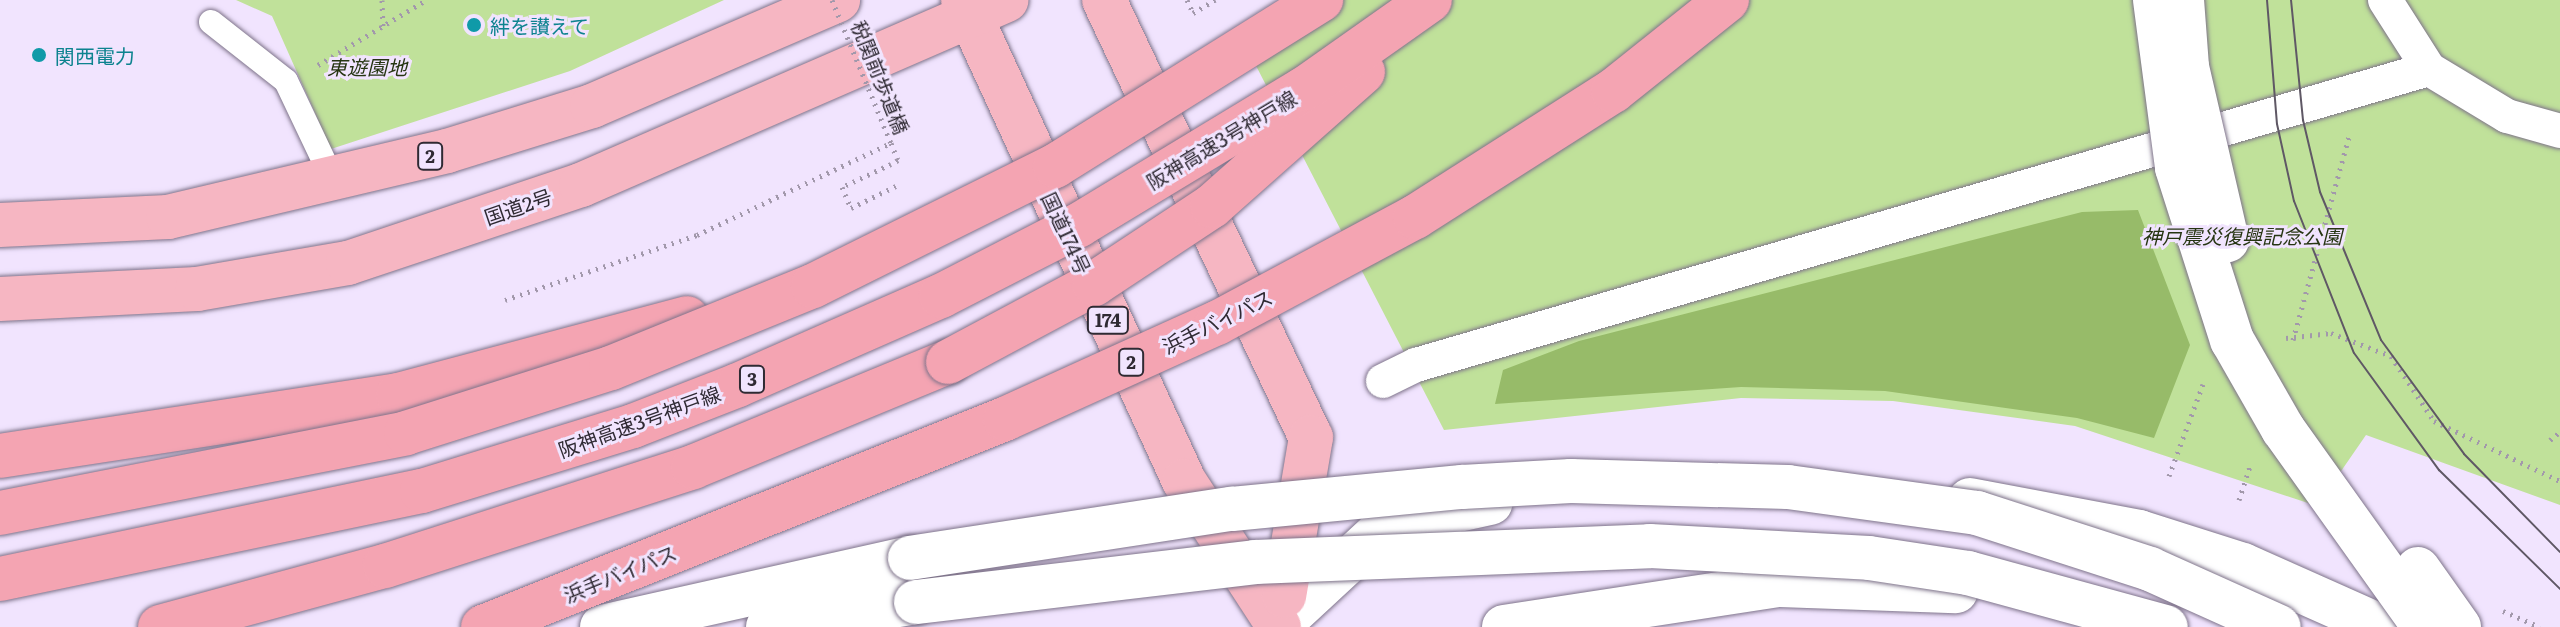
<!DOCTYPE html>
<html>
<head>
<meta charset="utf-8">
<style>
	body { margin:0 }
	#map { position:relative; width:2560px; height:627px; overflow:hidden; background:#f1e4fe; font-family:Literata,"Noto Sans JP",serif }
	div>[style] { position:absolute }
	.green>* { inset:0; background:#c0e19a }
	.forest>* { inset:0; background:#97bb69 }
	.path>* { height:5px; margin-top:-2.5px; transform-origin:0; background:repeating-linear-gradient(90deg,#a298ab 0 2px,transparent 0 8px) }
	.roads { filter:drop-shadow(0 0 2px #7e738a) drop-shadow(0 0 2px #7e738a) }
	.service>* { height:24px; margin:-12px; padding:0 12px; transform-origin:12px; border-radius:12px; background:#fff }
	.pedestrian>* { height:34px; margin:-17px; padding:0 17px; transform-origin:17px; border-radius:17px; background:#fff }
	.tertiary>* { height:44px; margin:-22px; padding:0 22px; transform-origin:22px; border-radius:22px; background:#fff }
	.trunk>* { height:44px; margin:-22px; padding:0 22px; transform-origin:22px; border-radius:22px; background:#f6b6c2 }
	.motorway>* { height:44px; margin:-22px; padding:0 22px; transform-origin:22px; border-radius:22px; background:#f4a4b2 }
	.tram>* { height:2px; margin:-1px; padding:0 1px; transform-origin:1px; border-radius:1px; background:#5f5865 }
	.path-bridge>* { height:5px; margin-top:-2.5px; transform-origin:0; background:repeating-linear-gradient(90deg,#a298ab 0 2px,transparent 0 8px) }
	.bridges { filter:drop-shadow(0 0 2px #7e738a) drop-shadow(0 0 2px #7e738a) }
	.minor-bridge>* { height:44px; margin:-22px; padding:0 22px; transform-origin:22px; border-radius:22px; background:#fff }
	.tertiary-bridge>* { height:44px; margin:-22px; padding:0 22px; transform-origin:22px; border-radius:22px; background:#fff }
	.motorway-bridge>* { height:44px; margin:-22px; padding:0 22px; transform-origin:22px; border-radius:22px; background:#f4a4b2 }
	.dots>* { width:22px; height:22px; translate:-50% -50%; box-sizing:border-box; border:4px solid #f1e4fe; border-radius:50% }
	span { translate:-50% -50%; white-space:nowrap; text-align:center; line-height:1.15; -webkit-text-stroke:6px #f1e4fe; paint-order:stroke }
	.shield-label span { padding:2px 6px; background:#f1e4fe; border:2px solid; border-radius:6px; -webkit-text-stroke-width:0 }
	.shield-label { font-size:18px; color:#2f2a33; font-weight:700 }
	.culture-label { font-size:20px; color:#0d838f }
	.left { translate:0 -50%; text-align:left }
	.park-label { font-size:20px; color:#263512; font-style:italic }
	.street-label { font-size:20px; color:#2f2a33 }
</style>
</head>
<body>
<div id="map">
	<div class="green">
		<i style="clip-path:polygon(236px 0,724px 0,570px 71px,331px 149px,272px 16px)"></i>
		<i style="clip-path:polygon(1289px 0,2560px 0,2560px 505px,2366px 435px,2317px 506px,2075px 426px,1893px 401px,1741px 398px,1444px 430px,1236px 27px)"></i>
	</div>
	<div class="forest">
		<i style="clip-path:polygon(2138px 210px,2190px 345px,2154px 438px,2077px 418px,1885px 391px,1741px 387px,1495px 404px,1503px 370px,1579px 341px,2082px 212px)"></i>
	</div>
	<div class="path">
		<i style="left:382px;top:0;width:30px;rotate:88deg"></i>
		<i style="left:1187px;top:0;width:14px;rotate:65deg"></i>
		<i style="left:1193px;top:13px;width:26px;rotate:-31deg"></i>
		<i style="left:318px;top:65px;width:126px;rotate:-31deg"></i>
		<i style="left:891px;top:164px;width:54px;rotate:154.9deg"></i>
		<i style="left:842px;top:187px;width:23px;rotate:67deg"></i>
		<i style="left:851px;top:208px;width:50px;rotate:-26.1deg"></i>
		<i style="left:505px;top:300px;width:203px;rotate:-18.7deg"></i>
		<i style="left:697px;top:235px;width:215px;rotate:-25.4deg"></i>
		<i style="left:2286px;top:338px;width:45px;rotate:-6.3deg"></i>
		<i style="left:2331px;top:333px;width:64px;rotate:21deg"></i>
		<i style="left:2391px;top:356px;width:78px;rotate:56.5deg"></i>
		<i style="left:2434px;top:421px;width:140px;rotate:25.5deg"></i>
		<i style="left:2293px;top:340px;width:211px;rotate:-74.6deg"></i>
		<i style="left:2550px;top:440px;width:13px;rotate:-39deg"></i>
		<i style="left:2169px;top:476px;width:98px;rotate:-69.7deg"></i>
		<i style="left:2239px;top:500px;width:35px;rotate:-72deg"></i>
		<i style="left:2503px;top:611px;width:40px;rotate:23.4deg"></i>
	</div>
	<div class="roads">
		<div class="service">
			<i style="left:211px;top:22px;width:95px;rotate:38.2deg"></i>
			<i style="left:286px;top:81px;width:110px;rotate:64.6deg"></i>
		</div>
		<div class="pedestrian">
			<i style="left:2385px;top:0;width:82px;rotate:57.5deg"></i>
			<i style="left:2429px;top:69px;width:91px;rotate:31.1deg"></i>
			<i style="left:2507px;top:116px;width:55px;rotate:15.8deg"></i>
			<i style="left:1383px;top:381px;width:37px;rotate:-26deg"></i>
			<i style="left:1416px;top:365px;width:1055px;rotate:-16.29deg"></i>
		</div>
		<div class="tertiary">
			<i style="left:1970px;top:500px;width:172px;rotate:10.7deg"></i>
			<i style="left:2139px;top:532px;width:109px;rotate:17.6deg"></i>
			<i style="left:2243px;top:565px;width:152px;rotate:24deg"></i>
			<i style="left:602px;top:627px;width:316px;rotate:-12.6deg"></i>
			<i style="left:768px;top:627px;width:150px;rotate:-9.6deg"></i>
			<i style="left:1277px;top:627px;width:149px;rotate:-42.8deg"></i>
			<i style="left:1386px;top:526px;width:107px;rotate:-12.5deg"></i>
			<i style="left:1504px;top:627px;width:279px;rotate:-8.7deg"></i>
			<i style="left:1780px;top:585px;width:176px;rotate:2deg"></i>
		</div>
		<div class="trunk">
			<i style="left:963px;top:0;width:529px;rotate:65.32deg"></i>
			<i style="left:1184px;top:481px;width:174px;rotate:56.9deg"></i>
			<i style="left:1104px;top:0;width:484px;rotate:64.7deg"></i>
			<i style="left:1311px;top:437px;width:161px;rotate:99.6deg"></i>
			<i style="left:0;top:225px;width:168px;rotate:-2.7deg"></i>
			<i style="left:168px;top:217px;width:287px;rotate:-13.3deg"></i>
			<i style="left:447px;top:151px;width:152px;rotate:-17.2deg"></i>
			<i style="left:592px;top:106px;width:268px;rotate:-23.3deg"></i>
			<i style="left:0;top:299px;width:197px;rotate:-2.9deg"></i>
			<i style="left:197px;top:289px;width:153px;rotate:-9.8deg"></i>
			<i style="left:348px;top:263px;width:246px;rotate:-18.5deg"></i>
			<i style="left:581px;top:185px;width:464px;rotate:-23.5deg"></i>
		</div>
		<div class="motorway">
			<i style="left:0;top:456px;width:403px;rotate:-8.7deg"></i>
			<i style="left:398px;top:395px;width:299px;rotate:-14.9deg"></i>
			<i style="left:160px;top:627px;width:233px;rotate:-15.2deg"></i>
			<i style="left:385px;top:566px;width:324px;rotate:-17.8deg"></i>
			<i style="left:693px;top:467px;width:276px;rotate:-22.4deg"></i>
		</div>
	</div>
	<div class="tram">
		<i style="left:2267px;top:0;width:124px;rotate:85.4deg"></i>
		<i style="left:2277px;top:124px;width:79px;rotate:77.6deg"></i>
		<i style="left:2294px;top:201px;width:163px;rotate:68.5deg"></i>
		<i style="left:2354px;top:353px;width:145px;rotate:54deg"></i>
		<i style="left:2439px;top:470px;width:170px;rotate:44.5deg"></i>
		<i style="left:2291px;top:0;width:121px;rotate:84.3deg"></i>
		<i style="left:2303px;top:120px;width:74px;rotate:76.7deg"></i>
		<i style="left:2320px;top:192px;width:160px;rotate:67.6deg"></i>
		<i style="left:2381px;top:340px;width:141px;rotate:53.9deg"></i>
		<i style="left:2464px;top:454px;width:137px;rotate:45.6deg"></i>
	</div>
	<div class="path-bridge">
		<i style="left:832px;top:0;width:155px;rotate:67.6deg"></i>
		<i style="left:891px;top:143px;width:18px;rotate:68deg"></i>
		<i style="left:898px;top:160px;width:8px;rotate:150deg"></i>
	</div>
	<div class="bridges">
		<div class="minor-bridge">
			<i style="left:2155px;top:0;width:169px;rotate:82.5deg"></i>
			<i style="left:2177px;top:168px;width:181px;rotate:72.3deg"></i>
			<i style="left:2232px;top:340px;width:103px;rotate:60.2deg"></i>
			<i style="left:2283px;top:429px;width:243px;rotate:54.5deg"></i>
			<i style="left:2418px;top:569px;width:71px;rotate:54.7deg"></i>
			<i style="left:916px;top:602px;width:341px;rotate:-6.7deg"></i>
			<i style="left:1255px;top:562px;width:395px;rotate:-2.3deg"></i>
			<i style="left:1650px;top:546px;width:219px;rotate:3.1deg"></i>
			<i style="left:1869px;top:558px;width:100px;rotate:8.6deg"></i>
			<i style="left:1968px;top:573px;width:205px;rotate:15.3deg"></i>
		</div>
		<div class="tertiary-bridge">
			<i style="left:2182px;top:0;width:67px;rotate:85.7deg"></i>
			<i style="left:2187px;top:67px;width:178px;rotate:77deg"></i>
			<i style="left:910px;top:558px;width:326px;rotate:-8.7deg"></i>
			<i style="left:1232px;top:509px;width:231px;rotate:-5.5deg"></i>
			<i style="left:1462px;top:487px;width:109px;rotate:-3.2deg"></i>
			<i style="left:1571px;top:481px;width:217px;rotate:1.6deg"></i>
			<i style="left:1788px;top:487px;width:191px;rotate:7.8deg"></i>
			<i style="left:1977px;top:513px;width:182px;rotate:17.9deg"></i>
			<i style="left:2150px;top:569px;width:141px;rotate:24.2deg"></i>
		</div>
		<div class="motorway-bridge">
			<i style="left:948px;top:362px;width:166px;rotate:-28.1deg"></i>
			<i style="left:1094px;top:284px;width:141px;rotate:-33.5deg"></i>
			<i style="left:1212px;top:206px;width:202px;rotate:-41.6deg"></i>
			<i style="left:0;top:513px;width:414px;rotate:-11.1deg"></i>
			<i style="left:406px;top:433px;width:215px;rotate:-17.6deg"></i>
			<i style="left:611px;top:368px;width:218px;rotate:-22.1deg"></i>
			<i style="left:813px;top:286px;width:270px;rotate:-26.4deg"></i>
			<i style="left:1055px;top:166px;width:314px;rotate:-32deg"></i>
			<i style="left:0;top:579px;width:431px;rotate:-11.8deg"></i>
			<i style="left:422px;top:491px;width:221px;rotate:-17.1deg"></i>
			<i style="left:633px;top:426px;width:113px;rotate:-21.3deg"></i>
			<i style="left:738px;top:385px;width:222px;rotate:-23.7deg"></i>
			<i style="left:941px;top:296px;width:155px;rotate:-27.2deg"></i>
			<i style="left:1079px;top:225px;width:263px;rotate:-31.2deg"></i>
			<i style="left:1304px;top:89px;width:154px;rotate:-35.2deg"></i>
			<i style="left:483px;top:627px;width:562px;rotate:-21.73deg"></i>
			<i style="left:1005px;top:419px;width:233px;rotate:-24.4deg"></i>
			<i style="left:1217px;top:323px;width:225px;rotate:-28.2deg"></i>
			<i style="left:1415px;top:217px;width:235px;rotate:-32.5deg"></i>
			<i style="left:1613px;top:91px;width:146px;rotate:-38.6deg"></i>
		</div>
	</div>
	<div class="dots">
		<i style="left:474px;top:25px;background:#0f9aa8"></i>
		<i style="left:39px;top:55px;background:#0f9aa8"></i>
	</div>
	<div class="shield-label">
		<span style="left:430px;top:156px">2</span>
		<span style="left:1108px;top:320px">174</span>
		<span style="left:1131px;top:362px">2</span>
		<span style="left:752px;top:379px">3</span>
	</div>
	<div class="culture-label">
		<span class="left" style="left:490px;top:25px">絆を讃えて</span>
		<span class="left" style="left:55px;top:55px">関西電力</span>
	</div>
	<div class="park-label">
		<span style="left:367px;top:66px">東遊園地</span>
		<span style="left:2242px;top:235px">神戸震災復興記念公園</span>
	</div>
	<div class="street-label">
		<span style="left:881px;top:77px;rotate:68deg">税関前歩道橋</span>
		<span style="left:1221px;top:139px;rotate:-31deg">阪神高速3号神戸線</span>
		<span style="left:518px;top:206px;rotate:-19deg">国道2号</span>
		<span style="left:1067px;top:233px;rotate:65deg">国道174号</span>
		<span style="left:1217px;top:321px;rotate:-26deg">浜手バイパス</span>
		<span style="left:639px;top:421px;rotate:-20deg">阪神高速3号神戸線</span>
		<span style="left:620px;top:573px;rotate:-22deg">浜手バイパス</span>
	</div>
</div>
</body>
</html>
